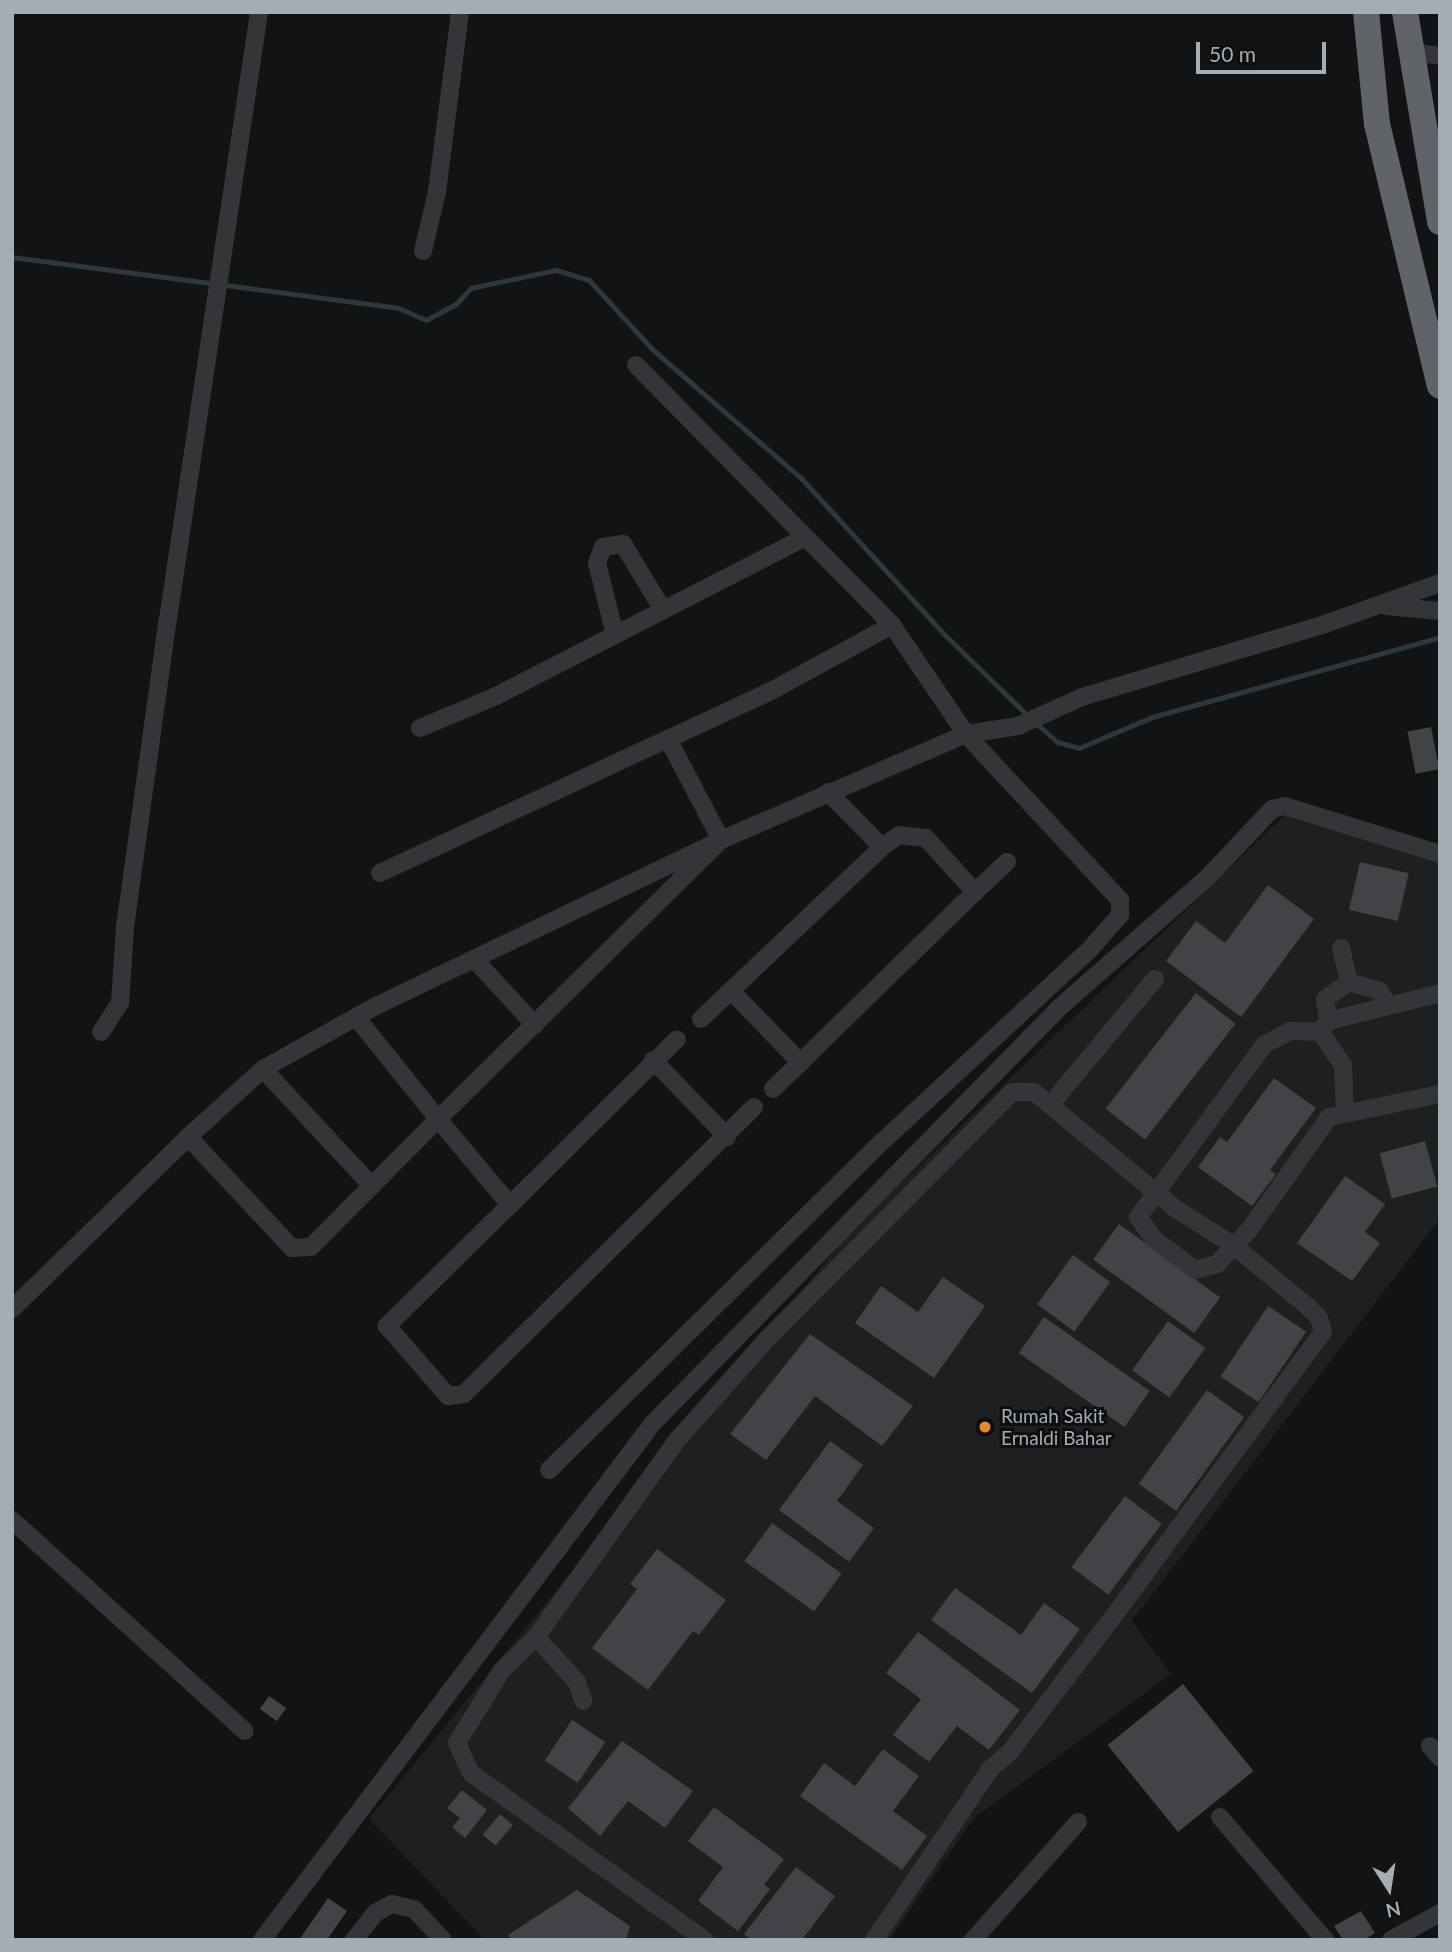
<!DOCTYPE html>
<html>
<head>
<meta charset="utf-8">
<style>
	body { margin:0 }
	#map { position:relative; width:1452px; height:1952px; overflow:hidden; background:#121314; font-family:Lato,sans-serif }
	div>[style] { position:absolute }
	.built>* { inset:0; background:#1e1f21 }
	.stream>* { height:5px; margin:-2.5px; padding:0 2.5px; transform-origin:2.5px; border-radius:2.5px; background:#2c383c }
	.building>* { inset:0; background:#414347; transform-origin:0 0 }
	.minor>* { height:18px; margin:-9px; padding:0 9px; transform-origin:9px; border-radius:9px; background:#333539 }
	.highway>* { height:26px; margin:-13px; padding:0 13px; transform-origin:13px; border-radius:13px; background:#606469 }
	.dots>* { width:19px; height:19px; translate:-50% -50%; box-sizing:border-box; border:4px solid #0d0e0f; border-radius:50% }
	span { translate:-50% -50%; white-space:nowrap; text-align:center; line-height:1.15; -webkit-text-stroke:6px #0d0e0f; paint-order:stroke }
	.poi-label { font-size:19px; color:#a4acb4 }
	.left { translate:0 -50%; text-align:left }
	.frame { position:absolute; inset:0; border:14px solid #a4acb4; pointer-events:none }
	.north { position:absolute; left:1354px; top:1854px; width:70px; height:70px; -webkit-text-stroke:5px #0d0e0f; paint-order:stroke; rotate:168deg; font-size:19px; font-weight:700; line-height:28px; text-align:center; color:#a4acb4 }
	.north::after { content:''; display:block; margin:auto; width:24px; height:32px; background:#a4acb4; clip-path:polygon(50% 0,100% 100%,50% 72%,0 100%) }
	.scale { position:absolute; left:1196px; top:42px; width:130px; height:32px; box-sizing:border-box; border:4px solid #a4acb4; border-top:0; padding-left:9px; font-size:21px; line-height:24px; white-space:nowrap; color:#a4acb4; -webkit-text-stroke:5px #0d0e0f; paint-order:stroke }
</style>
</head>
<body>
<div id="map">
	<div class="built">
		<i style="clip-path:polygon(1287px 813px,1440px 862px,1440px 1218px,1132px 1621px,1171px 1674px,974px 1818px,889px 1940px,485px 1940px,369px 1819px,850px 1232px)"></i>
	</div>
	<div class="stream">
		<i style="left:12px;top:257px;width:389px;rotate:7.5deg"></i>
		<i style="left:398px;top:308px;width:30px;rotate:23deg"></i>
		<i style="left:426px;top:320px;width:34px;rotate:-28deg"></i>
		<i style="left:456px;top:304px;width:22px;rotate:-47deg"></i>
		<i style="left:471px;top:288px;width:87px;rotate:-12deg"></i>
		<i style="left:556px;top:270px;width:34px;rotate:17deg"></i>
		<i style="left:589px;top:280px;width:93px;rotate:47.6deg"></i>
		<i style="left:652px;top:349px;width:196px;rotate:40.9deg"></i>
		<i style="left:800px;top:477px;width:214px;rotate:47.5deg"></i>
		<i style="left:945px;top:635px;width:117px;rotate:44.3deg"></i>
		<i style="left:1036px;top:723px;width:28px;rotate:42deg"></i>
		<i style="left:1057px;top:742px;width:23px;rotate:15deg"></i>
		<i style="left:1079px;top:748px;width:79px;rotate:-23deg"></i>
		<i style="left:1152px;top:717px;width:299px;rotate:-15.5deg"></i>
	</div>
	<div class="building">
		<i style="left:1431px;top:727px;width:43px;height:24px;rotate:79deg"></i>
		<i style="left:1360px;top:862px;width:50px;height:49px;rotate:13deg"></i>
		<i style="clip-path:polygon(1268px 885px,1314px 919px,1241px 1017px,1166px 961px,1196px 921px,1225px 943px)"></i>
		<i style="left:1196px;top:993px;width:50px;height:147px;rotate:38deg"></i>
		<i style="clip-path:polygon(1274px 1078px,1316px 1108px,1270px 1170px,1276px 1174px,1252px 1206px,1198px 1167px,1220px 1137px,1227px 1142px)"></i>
		<i style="left:1425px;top:1141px;width:47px;height:47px;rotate:75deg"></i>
		<i style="clip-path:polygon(1345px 1176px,1385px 1204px,1365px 1232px,1380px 1243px,1352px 1281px,1297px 1243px)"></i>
		<i style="left:1119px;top:1224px;width:125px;height:44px;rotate:36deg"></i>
		<i style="left:1073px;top:1255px;width:46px;height:61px;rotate:36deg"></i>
		<i style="clip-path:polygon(943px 1277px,985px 1306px,934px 1378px,855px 1323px,881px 1286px,918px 1312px)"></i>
		<i style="left:1268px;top:1306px;width:46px;height:85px;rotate:34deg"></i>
		<i style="left:1044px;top:1317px;width:129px;height:44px;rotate:35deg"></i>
		<i style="left:1168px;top:1321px;width:46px;height:61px;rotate:36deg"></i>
		<i style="clip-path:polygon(810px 1334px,913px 1406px,882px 1446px,815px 1396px,766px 1460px,730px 1434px)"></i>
		<i style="left:1207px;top:1390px;width:46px;height:116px;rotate:36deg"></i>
		<i style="clip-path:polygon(830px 1441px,863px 1465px,837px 1501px,874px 1528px,849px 1562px,779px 1510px)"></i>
		<i style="left:1125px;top:1496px;width:46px;height:89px;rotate:37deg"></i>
		<i style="left:772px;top:1523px;width:86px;height:47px;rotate:36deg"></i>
		<i style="clip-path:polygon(657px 1549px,726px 1600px,699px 1635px,693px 1631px,648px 1690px,592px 1648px,637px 1589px,630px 1584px)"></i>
		<i style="clip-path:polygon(955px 1588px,1021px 1635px,1044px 1603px,1080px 1629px,1032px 1693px,931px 1620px)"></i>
		<i style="clip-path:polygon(918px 1632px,1020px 1710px,989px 1750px,957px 1726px,929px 1762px,893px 1735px,921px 1699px,886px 1673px)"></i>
		<i style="left:1183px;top:1684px;width:112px;height:97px;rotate:51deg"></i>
		<i style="left:269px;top:1696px;width:21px;height:16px;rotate:35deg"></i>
		<i style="left:572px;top:1720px;width:40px;height:49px;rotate:34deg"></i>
		<i style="clip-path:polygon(622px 1741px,693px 1791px,665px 1828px,628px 1801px,600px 1836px,568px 1808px)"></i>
		<i style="clip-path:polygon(883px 1749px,919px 1776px,893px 1811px,927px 1836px,902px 1870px,800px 1796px,824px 1763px,855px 1786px)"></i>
		<i style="clip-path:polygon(462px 1790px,487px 1810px,465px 1838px,452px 1827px,460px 1818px,447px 1808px)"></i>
		<i style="clip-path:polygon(714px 1807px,784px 1859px,764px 1885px,770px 1889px,738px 1931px,698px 1901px,723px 1867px,688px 1841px)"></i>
		<i style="left:500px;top:1814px;width:17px;height:27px;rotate:40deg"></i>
		<i style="clip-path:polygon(796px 1867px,835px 1896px,802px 1940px,751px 1940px,744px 1934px)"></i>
		<i style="clip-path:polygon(577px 1890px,630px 1926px,626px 1940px,513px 1940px,508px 1935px)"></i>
		<i style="clip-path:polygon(328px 1898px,347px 1911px,327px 1940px,299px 1940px)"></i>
		<i style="clip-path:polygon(1361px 1911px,1375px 1933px,1364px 1940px,1343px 1940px,1334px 1926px)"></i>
	</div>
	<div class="minor">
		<i style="left:1412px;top:52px;width:28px;rotate:8deg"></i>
		<i style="left:423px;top:251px;width:61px;rotate:-76.7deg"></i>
		<i style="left:437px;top:192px;width:181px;rotate:-82.7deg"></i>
		<i style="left:636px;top:365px;width:365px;rotate:45.4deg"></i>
		<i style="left:1386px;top:606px;width:54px;rotate:5.3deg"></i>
		<i style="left:615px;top:635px;width:74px;rotate:-104deg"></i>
		<i style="left:597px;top:563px;width:17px;rotate:-69deg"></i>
		<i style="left:603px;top:547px;width:20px;rotate:-9deg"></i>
		<i style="left:623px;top:544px;width:77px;rotate:58.8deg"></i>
		<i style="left:420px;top:728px;width:82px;rotate:-22.8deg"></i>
		<i style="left:496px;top:696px;width:348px;rotate:-27.2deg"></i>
		<i style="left:380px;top:873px;width:318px;rotate:-25deg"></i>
		<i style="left:975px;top:892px;width:44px;rotate:-43.2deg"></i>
		<i style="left:1341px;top:948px;width:35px;rotate:77deg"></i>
		<i style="left:474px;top:959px;width:90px;rotate:47.3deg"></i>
		<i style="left:732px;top:992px;width:99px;rotate:45.8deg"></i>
		<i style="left:356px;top:1017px;width:131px;rotate:51.2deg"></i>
		<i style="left:438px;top:1119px;width:180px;rotate:134.8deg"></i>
		<i style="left:311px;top:1247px;width:19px;rotate:177deg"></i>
		<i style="left:292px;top:1248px;width:152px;rotate:-133.1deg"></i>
		<i style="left:188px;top:1137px;width:101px;rotate:-42.2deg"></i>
		<i style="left:263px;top:1069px;width:107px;rotate:-29.2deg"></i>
		<i style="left:356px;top:1017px;width:25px;rotate:-29deg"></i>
		<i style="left:378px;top:1005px;width:381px;rotate:-25.7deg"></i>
		<i style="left:721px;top:840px;width:267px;rotate:-23.4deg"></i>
		<i style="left:966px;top:734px;width:53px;rotate:-8.7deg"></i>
		<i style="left:1018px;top:726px;width:70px;rotate:-24.4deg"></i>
		<i style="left:1082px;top:697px;width:254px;rotate:-16.7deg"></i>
		<i style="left:1325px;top:624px;width:122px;rotate:-19.6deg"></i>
		<i style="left:701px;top:1019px;width:250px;rotate:-43.5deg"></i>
		<i style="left:882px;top:847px;width:77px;rotate:-134.5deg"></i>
		<i style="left:1328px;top:1021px;width:22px;rotate:-98deg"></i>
		<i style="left:1325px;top:999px;width:29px;rotate:-35deg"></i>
		<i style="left:1349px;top:982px;width:32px;rotate:16deg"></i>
		<i style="left:1380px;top:991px;width:16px;rotate:63deg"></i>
		<i style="left:101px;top:1032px;width:35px;rotate:-57deg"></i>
		<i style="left:120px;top:1003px;width:76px;rotate:-86.2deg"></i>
		<i style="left:125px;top:927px;width:311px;rotate:-82.1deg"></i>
		<i style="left:168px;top:619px;width:614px;rotate:-81.47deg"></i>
		<i style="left:1320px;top:1032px;width:30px;rotate:-178deg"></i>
		<i style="left:1290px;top:1031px;width:30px;rotate:152deg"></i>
		<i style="left:1264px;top:1045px;width:213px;rotate:126.2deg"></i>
		<i style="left:1138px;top:1217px;width:27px;rotate:54deg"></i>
		<i style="left:1154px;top:1239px;width:51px;rotate:37.1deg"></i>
		<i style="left:1195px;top:1270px;width:23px;rotate:-15deg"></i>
		<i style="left:1217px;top:1264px;width:47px;rotate:-46.7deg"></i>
		<i style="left:1249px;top:1230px;width:138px;rotate:-54.7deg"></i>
		<i style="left:1329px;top:1117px;width:113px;rotate:-11.7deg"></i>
		<i style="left:653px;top:1060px;width:107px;rotate:46.1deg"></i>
		<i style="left:263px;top:1069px;width:160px;rotate:47deg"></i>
		<i style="left:773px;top:1089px;width:282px;rotate:-44.3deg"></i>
		<i style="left:975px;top:892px;width:73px;rotate:-132.2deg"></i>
		<i style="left:926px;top:838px;width:27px;rotate:-174deg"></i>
		<i style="left:899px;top:835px;width:21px;rotate:145deg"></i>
		<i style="left:1050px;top:1105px;width:164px;rotate:-50.2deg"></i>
		<i style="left:1345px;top:1113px;width:48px;rotate:-92.4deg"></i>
		<i style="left:1343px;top:1065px;width:40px;rotate:-124.9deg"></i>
		<i style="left:1320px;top:1032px;width:14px;rotate:-54deg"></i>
		<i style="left:1328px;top:1021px;width:115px;rotate:-14deg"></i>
		<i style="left:510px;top:1205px;width:173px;rotate:135.5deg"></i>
		<i style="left:387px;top:1326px;width:93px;rotate:48.9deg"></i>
		<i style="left:448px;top:1396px;width:16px;rotate:-7deg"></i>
		<i style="left:464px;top:1394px;width:408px;rotate:-44.7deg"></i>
		<i style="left:12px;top:1309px;width:246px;rotate:-44.3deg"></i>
		<i style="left:549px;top:1470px;width:470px;rotate:-44.6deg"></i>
		<i style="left:884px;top:1140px;width:282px;rotate:-42.8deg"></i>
		<i style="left:1091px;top:948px;width:44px;rotate:-48.7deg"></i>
		<i style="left:1120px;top:915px;width:15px;rotate:-90deg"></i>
		<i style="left:1120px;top:900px;width:226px;rotate:-132.9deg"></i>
		<i style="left:966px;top:734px;width:132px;rotate:-124.2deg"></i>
		<i style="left:892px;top:625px;width:138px;rotate:151.4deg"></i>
		<i style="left:771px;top:691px;width:114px;rotate:155deg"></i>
		<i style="left:668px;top:739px;width:114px;rotate:62.3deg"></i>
		<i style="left:721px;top:840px;width:397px;rotate:135.4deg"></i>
		<i style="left:438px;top:1119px;width:112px;rotate:50.1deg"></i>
		<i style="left:510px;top:1205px;width:235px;rotate:-44.8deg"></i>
		<i style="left:12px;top:1520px;width:314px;rotate:42.2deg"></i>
		<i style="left:536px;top:1637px;width:61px;rotate:47.7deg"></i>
		<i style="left:577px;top:1682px;width:20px;rotate:72deg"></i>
		<i style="left:1430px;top:1746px;width:16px;rotate:50deg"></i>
		<i style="left:1220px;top:1817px;width:162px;rotate:49.5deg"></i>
		<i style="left:262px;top:1940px;width:648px;rotate:-52.9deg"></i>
		<i style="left:653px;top:1423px;width:582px;rotate:-45.63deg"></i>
		<i style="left:1060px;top:1007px;width:197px;rotate:-41.3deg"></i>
		<i style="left:1208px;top:877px;width:93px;rotate:-46.7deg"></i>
		<i style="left:1272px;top:809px;width:13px;rotate:-13deg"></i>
		<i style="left:1285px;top:806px;width:162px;rotate:17.2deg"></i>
		<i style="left:354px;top:1940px;width:34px;rotate:-52deg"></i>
		<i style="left:375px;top:1913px;width:19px;rotate:-28deg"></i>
		<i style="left:392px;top:1904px;width:23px;rotate:13deg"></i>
		<i style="left:414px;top:1909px;width:42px;rotate:46.9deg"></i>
		<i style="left:705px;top:1940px;width:287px;rotate:-144.5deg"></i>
		<i style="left:471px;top:1773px;width:33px;rotate:-115deg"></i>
		<i style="left:457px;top:1743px;width:86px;rotate:-58.3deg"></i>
		<i style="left:502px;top:1670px;width:47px;rotate:-44.1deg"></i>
		<i style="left:536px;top:1637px;width:244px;rotate:-54.4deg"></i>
		<i style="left:678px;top:1439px;width:137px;rotate:-48.3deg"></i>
		<i style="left:769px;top:1337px;width:345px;rotate:-45.2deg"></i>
		<i style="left:1012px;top:1092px;width:22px"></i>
		<i style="left:1034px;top:1092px;width:184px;rotate:39.5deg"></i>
		<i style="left:1176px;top:1209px;width:67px;rotate:32.3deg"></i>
		<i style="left:1233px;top:1245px;width:96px;rotate:39.5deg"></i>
		<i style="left:1307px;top:1306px;width:17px;rotate:45deg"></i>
		<i style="left:1319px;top:1318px;width:15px;rotate:74deg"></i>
		<i style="left:1323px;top:1332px;width:360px;rotate:126.4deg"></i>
		<i style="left:1109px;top:1622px;width:163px;rotate:127.3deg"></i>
		<i style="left:1010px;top:1752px;width:25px;rotate:140deg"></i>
		<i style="left:991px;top:1768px;width:208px;rotate:124.2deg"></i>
		<i style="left:973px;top:1940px;width:158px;rotate:-48.3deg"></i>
		<i style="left:1391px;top:1940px;width:56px;rotate:-28.9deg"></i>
	</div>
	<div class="highway">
		<i style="left:1366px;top:12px;width:113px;rotate:84.4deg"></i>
		<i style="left:1377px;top:124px;width:269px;rotate:76.5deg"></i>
		<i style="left:1405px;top:12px;width:213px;rotate:80.5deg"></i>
	</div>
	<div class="dots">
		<i style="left:985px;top:1427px;background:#eb8733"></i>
	</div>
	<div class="poi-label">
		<span class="left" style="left:1001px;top:1427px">Rumah Sakit<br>Ernaldi Bahar</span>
	</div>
	<div class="frame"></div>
	<div class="north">N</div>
	<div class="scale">50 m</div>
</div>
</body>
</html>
